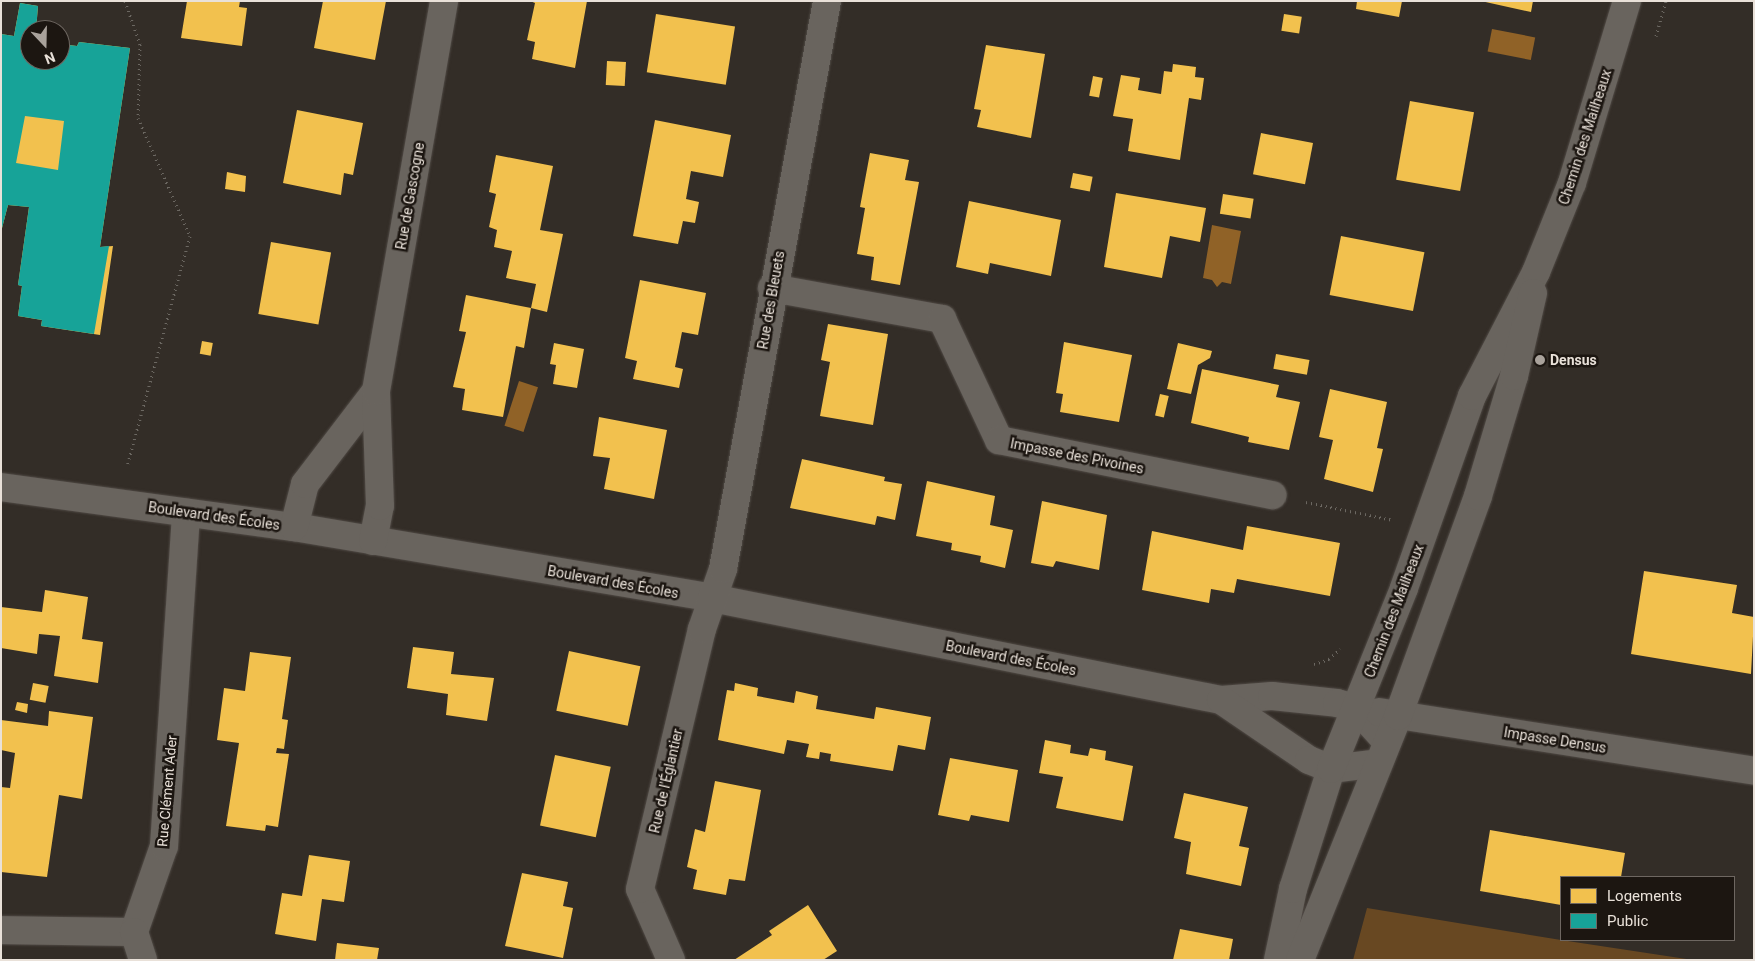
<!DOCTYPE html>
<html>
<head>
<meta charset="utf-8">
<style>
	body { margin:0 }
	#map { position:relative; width:1755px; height:961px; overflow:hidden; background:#332d27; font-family:Roboto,sans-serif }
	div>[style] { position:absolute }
	.green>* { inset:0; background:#684822 }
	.water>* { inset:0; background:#906227; transform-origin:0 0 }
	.homes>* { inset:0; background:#f2c14e; transform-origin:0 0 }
	.public>* { inset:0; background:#17a398 }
	.path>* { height:3px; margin-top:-1.5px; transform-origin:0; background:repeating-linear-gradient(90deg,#6c6862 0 1px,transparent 0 5px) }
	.roads { filter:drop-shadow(0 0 1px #504a45) drop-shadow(0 0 1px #504a45) }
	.minor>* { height:28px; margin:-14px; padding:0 14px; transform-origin:14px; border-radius:14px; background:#69645e }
	.dots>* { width:14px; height:14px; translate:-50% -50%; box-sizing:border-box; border:2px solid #1c1611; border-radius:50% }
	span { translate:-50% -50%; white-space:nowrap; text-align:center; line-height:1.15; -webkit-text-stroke:5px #1c1611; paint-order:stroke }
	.street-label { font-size:14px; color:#e9e1d9 }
	.poi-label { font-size:14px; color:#e9e1d9; font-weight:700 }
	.left { translate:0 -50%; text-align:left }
	.frame { position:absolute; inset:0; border:2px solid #e9e1d9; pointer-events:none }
	.legend { position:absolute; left:1560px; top:876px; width:175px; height:65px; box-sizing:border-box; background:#1c1611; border:1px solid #6e6761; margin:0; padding:6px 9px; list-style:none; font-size:15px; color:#e9e1d9 }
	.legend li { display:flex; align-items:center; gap:10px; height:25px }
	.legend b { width:25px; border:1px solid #6e6761 }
	.north { position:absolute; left:20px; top:20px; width:50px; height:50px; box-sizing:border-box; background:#1c1611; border:1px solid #6e6761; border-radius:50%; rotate:159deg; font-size:14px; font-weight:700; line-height:20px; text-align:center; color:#e9e1d9 }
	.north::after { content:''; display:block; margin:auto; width:18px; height:22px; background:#a9a29b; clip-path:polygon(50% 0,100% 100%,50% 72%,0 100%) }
</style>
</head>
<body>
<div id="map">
	<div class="green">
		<i style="clip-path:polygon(1367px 908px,1561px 940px,1693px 960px,1353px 960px)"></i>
	</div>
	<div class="water">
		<i style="left:1492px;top:29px;width:44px;height:23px;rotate:11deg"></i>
		<i style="clip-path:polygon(1212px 225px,1241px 231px,1231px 284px,1222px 282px,1217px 287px,1212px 280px,1203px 278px)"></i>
		<i style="left:519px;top:381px;width:20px;height:47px;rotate:18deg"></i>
	</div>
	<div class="homes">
		<i style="clip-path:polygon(187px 1px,240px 1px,239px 7px,247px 8px,242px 46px,181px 38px)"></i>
		<i style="clip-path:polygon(323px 1px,386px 1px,375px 60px,314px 48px)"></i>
		<i style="clip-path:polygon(530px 1px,587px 1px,575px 68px,532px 59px,535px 42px,527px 40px,535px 3px)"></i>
		<i style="clip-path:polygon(1357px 1px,1402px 1px,1399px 17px,1356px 9px)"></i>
		<i style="clip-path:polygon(1481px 1px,1533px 1px,1531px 12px)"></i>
		<i style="clip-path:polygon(20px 3px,38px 6px,36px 30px,30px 30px,30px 60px,60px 60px,60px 44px,77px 46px,79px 42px,130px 48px,100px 247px,113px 246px,100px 335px,41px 326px,42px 320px,18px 316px,22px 286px,18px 285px,29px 207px,8px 205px,1px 232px,1px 34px,14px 36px)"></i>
		<i style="left:656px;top:14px;width:80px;height:59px;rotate:9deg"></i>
		<i style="left:1284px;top:14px;width:18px;height:17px;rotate:9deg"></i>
		<i style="clip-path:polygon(986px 45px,1045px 54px,1031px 138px,977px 127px,981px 110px,974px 109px)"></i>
		<i style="left:607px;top:61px;width:19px;height:24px;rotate:3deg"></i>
		<i style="clip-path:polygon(1173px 64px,1196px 67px,1195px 77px,1204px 78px,1201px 100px,1189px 98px,1180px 160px,1128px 151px,1133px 119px,1113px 116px,1121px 75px,1140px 78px,1138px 90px,1161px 94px,1164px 71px,1172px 72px)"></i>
		<i style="left:1093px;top:76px;width:10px;height:20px;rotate:11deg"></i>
		<i style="left:1410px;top:101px;width:65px;height:80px;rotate:10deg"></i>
		<i style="clip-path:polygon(297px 110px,363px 123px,353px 175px,344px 173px,341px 195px,283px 183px)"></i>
		<i style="clip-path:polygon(655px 120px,731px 135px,723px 177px,691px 171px,686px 199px,699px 202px,695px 223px,683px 221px,678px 244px,633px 236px)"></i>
		<i style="left:1261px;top:133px;width:53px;height:42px;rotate:11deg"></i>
		<i style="clip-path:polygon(870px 153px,909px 160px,905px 180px,919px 182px,900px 285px,871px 280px,874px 257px,857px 254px,865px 208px,860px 207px)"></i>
		<i style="clip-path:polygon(496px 155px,553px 166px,540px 230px,563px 234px,547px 312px,531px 308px,536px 284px,506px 278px,512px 251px,494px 247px,497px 230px,489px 227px,496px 194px,489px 192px)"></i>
		<i style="clip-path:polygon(227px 172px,246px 176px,245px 192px,225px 189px)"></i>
		<i style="left:1073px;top:173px;width:20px;height:15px;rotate:11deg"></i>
		<i style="clip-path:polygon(1116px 193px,1206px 208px,1200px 242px,1170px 236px,1162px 278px,1104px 267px)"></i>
		<i style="left:1223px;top:194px;width:31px;height:20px;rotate:9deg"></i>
		<i style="clip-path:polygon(969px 201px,1061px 220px,1051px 276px,990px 263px,988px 274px,956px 267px)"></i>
		<i style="left:1341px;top:236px;width:85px;height:60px;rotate:11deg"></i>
		<i style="left:271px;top:242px;width:61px;height:73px;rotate:10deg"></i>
		<i style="clip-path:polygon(640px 280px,706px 293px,698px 335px,682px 332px,675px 367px,683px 369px,679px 388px,633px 379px,637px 361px,625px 358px)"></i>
		<i style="clip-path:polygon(466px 295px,531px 308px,524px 348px,516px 346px,503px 417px,462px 410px,465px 389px,453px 387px,466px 332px,459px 331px)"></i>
		<i style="clip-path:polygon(828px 324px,888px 334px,873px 425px,820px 416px,830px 362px,821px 360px)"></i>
		<i style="left:202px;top:341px;width:11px;height:13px;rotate:10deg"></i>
		<i style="clip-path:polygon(1064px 342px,1132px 355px,1119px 422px,1060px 412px,1063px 394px,1056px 393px)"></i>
		<i style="clip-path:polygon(554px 343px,584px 349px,577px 388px,553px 384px,556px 365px,550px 364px)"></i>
		<i style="clip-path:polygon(1178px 343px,1212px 351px,1210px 358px,1198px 365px,1191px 394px,1167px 389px)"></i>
		<i style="left:1276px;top:354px;width:34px;height:15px;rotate:10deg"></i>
		<i style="clip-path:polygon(1202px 369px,1279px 385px,1276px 397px,1300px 402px,1289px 450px,1248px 442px,1249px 437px,1191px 423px)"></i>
		<i style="clip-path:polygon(1330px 389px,1387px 402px,1377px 448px,1383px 449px,1373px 492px,1324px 479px,1333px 440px,1319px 437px)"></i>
		<i style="left:1160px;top:394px;width:9px;height:22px;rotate:13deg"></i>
		<i style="clip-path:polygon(599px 417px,667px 430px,654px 499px,604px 489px,610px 458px,593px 456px)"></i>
		<i style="clip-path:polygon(802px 459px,885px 477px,884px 481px,902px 484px,895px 520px,877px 516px,875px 525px,790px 508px)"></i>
		<i style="clip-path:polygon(927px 481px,995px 496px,990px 525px,1013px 530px,1005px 568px,980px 562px,981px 556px,951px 550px,952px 543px,916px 536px)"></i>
		<i style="clip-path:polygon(1042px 501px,1107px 515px,1099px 570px,1056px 561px,1053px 567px,1031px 563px)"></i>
		<i style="clip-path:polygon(1247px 526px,1340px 543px,1330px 596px,1237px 579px,1234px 593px,1211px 589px,1209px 603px,1142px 590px,1152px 531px,1243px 550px)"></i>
		<i style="clip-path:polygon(1644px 571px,1737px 585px,1732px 613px,1754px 617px,1751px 674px,1631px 654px)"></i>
		<i style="clip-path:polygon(45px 590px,88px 597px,82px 639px,103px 642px,98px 683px,54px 676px,60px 636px,39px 634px,37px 654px,1px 648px,1px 607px,42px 612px)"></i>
		<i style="clip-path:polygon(413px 647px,454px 652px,451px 674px,494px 678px,487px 721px,446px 715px,448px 694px,407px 688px)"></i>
		<i style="left:569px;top:651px;width:73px;height:61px;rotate:12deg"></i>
		<i style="clip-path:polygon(250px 652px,291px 657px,282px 719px,288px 720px,284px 749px,277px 748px,276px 753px,289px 754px,278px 827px,266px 825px,265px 831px,226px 826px,239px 743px,217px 740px,224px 688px,245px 691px)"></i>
		<i style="left:33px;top:683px;width:16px;height:17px;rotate:11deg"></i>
		<i style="clip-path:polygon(735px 683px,758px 688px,757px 696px,794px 703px,796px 691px,818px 696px,816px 709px,874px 719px,876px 707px,931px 717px,925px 750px,898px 745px,893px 771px,830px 761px,831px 754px,820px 752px,819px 759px,806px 757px,809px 744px,787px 740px,784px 754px,718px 740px,727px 690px,734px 691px)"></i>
		<i style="clip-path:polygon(17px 702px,28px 704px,27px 713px,15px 710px)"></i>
		<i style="clip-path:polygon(49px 711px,93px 717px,82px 799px,59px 795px,47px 877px,1px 872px,1px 787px,10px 788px,15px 753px,1px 750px,1px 720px,48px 726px)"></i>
		<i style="clip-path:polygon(1045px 740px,1071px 745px,1070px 753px,1088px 756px,1090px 748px,1106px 751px,1105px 760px,1133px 766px,1123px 821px,1056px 808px,1063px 777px,1039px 773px)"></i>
		<i style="left:555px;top:755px;width:57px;height:72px;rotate:12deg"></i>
		<i style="clip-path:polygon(950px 758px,1018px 770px,1009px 822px,971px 815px,969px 821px,938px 815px)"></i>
		<i style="clip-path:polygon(715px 781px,761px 790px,745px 881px,729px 879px,726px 895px,693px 889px,697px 870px,687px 867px,695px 829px,705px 832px)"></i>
		<i style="clip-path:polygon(1184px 793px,1248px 807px,1239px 846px,1249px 848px,1241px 886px,1186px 874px,1191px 842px,1174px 838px)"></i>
		<i style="clip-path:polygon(1490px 830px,1625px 853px,1621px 877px,1561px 877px,1561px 905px,1480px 891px)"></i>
		<i style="clip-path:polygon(309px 855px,350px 861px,344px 902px,322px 899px,316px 941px,275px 934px,282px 893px,302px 896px)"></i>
		<i style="clip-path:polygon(522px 873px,568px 882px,563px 906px,573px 908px,563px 958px,505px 946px)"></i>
		<i style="clip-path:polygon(808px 905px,837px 951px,823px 960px,734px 960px,772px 935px,769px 931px)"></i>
		<i style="clip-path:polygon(1180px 929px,1233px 939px,1229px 960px,1173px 960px)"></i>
		<i style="clip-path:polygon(337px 943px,379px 948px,377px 960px,335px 960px)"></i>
	</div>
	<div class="public">
		<i style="clip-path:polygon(evenodd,20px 3px,38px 6px,36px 30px,30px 30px,30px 60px,60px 60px,60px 44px,77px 46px,79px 42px,130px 48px,100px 247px,109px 246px,94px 334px,41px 326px,42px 320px,18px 316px,22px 286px,18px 285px,29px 207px,8px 205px,1px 232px,1px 34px,14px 36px,20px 3px,25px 116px,64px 121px,58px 170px,16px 163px,25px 116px)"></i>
	</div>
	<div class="path">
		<i style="left:125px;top:1px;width:46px;rotate:70.8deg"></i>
		<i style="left:140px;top:44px;width:74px;rotate:91.5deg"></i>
		<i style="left:138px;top:118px;width:129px;rotate:66.2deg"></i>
		<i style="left:190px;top:236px;width:239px;rotate:105.3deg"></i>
		<i style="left:1656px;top:36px;width:36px;rotate:-74deg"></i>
		<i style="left:1306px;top:502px;width:89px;rotate:11.7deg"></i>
		<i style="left:1314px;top:664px;width:16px;rotate:-18deg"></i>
		<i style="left:1329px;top:659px;width:15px;rotate:-42deg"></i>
	</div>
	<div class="roads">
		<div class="minor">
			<i style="left:772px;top:288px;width:173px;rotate:10.3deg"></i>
			<i style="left:942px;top:319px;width:134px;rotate:64.8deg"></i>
			<i style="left:999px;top:440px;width:279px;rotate:11.4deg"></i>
			<i style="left:1px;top:487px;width:296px;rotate:7.8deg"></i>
			<i style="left:294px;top:527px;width:424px;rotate:9.6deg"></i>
			<i style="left:712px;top:598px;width:519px;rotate:11.33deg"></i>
			<i style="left:1221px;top:700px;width:51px;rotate:-4.5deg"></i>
			<i style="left:1272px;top:696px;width:65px;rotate:6.1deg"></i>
			<i style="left:1337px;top:703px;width:20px;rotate:15deg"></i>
			<i style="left:1356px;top:708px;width:46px;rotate:47.6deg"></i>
			<i style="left:294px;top:527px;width:44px;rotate:-75.7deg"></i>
			<i style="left:305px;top:484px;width:117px;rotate:-52.6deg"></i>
			<i style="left:373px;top:541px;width:36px;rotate:-79deg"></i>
			<i style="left:380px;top:506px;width:115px;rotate:-92deg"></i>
			<i style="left:376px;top:391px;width:396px;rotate:-80.1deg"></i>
			<i style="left:1221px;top:700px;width:107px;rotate:34.3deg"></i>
			<i style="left:1309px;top:760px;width:24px;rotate:22deg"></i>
			<i style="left:1331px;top:769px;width:48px;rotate:-7.1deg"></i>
			<i style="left:1379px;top:712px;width:380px;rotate:8.9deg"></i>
			<i style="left:1px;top:930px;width:133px;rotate:0.9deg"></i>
			<i style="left:134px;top:932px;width:91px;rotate:-70.8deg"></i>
			<i style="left:164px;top:846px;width:334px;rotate:-86.2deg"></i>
			<i style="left:134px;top:932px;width:29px;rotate:72deg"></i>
			<i style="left:671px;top:960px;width:77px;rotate:-113.6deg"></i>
			<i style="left:640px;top:889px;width:267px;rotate:-76.6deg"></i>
			<i style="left:702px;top:629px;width:64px;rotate:-70.7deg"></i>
			<i style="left:723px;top:569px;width:577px;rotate:-79.62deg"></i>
			<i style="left:1278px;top:960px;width:73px;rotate:-78.1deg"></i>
			<i style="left:1293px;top:889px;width:126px;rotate:-72.4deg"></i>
			<i style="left:1331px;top:769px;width:195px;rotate:-68deg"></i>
			<i style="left:1404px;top:588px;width:204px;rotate:-70.5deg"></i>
			<i style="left:1472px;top:396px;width:140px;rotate:-62.7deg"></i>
			<i style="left:1536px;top:272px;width:96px;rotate:-68deg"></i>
			<i style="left:1572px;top:183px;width:190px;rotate:-73.2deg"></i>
			<i style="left:1300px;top:960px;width:263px;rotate:-68.1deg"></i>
			<i style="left:1398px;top:716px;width:234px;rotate:-70deg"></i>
			<i style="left:1478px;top:496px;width:125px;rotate:-73.3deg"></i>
			<i style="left:1514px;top:376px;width:85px;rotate:-77.1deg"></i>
		</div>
	</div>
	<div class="dots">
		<i style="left:1540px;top:360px;background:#a9a29b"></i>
	</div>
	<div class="street-label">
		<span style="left:1585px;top:137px;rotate:-72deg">Chemin des Mailheaux</span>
		<span style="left:410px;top:196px;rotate:-80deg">Rue de Gascogne</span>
		<span style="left:771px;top:300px;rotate:-80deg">Rue des Bleuets</span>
		<span style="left:1077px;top:456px;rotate:11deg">Impasse des Pivoines</span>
		<span style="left:214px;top:516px;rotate:8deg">Boulevard des Écoles</span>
		<span style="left:613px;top:582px;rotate:10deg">Boulevard des Écoles</span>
		<span style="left:1394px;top:611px;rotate:-69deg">Chemin des Mailheaux</span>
		<span style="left:1011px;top:658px;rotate:11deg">Boulevard des Écoles</span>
		<span style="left:1555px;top:740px;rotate:9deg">Impasse Densus</span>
		<span style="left:666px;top:781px;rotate:-77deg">Rue de l'Églantier</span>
		<span style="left:167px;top:791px;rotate:-85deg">Rue Clément Ader</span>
	</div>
	<div class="poi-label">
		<span class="left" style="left:1550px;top:360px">Densus</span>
	</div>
	<div class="frame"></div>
	<ul class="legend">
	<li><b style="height:14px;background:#f2c14e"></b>Logements</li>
	<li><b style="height:14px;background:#17a398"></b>Public</li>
	</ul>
	<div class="north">N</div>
</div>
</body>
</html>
